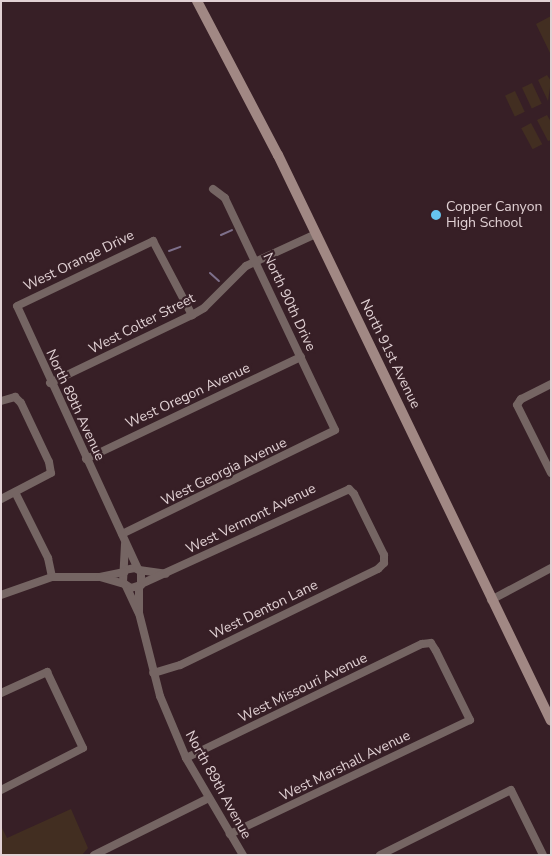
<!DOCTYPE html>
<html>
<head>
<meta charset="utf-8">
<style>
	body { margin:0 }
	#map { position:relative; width:552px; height:856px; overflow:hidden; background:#371f26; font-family:"Nunito Sans",sans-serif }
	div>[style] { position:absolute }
	.green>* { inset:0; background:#422e21; transform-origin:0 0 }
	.stream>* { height:2px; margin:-1px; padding:0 1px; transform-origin:1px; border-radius:1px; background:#7e708b }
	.minor>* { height:8px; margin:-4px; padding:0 4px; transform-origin:4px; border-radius:4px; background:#756563 }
	.secondary>* { height:10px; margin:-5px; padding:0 5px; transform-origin:5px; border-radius:5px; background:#a18884 }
	.dots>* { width:14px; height:14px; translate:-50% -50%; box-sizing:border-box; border:2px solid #371f26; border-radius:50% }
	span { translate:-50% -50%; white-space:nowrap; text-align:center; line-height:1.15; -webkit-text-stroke:4.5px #371f26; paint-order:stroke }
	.poi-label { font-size:14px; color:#e1d1d4 }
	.left { translate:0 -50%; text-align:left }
	.street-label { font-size:14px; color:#e1d1d4 }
	.frame { position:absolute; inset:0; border:2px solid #e1d1d4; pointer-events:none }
</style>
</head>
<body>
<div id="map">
	<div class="green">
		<i style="clip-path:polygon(551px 16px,551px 55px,536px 24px)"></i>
		<i style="clip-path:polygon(547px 75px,551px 81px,548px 101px,538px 80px)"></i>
		<i style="left:532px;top:83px;width:23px;height:11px;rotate:65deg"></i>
		<i style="left:515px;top:91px;width:23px;height:11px;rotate:65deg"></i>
		<i style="clip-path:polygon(547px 115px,551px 122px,551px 140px,548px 141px,537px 120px)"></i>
		<i style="left:531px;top:123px;width:24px;height:11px;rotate:62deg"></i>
		<i style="clip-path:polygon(71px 809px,88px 848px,82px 855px,1px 855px,1px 826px,7px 838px)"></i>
	</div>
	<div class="stream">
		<i style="left:221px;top:235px;width:12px;rotate:-24deg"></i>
		<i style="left:169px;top:251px;width:12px;rotate:-20deg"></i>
		<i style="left:210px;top:273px;width:12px;rotate:42deg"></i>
	</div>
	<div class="minor">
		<i style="left:50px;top:383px;width:157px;rotate:-25.6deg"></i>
		<i style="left:192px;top:315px;width:14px;rotate:-30deg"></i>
		<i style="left:204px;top:308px;width:59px;rotate:-45deg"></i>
		<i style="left:246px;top:266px;width:77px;rotate:-24.6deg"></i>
		<i style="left:551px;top:384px;width:34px;rotate:153deg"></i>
		<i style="left:521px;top:399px;width:7px;rotate:124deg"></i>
		<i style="left:517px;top:405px;width:76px;rotate:63.4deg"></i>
		<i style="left:1px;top:401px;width:15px;rotate:-16deg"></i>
		<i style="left:15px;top:397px;width:8px;rotate:45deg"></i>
		<i style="left:21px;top:403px;width:65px;rotate:64.6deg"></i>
		<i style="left:49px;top:462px;width:11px;rotate:80deg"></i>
		<i style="left:51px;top:473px;width:56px;rotate:152.5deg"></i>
		<i style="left:86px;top:459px;width:238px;rotate:-25.4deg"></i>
		<i style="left:15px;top:492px;width:74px;rotate:63.4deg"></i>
		<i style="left:48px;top:558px;width:19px;rotate:78deg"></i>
		<i style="left:122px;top:534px;width:237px;rotate:-26deg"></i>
		<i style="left:335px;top:430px;width:257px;rotate:-115.4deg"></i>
		<i style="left:225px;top:198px;width:15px;rotate:-143deg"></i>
		<i style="left:125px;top:544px;width:39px;rotate:93deg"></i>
		<i style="left:123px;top:583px;width:9px;rotate:32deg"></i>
		<i style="left:131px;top:588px;width:10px;rotate:-17deg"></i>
		<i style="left:141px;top:585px;width:14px;rotate:-90deg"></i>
		<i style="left:141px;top:571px;width:7px;rotate:-153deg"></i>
		<i style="left:135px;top:568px;width:10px;rotate:169deg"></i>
		<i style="left:138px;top:569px;width:289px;rotate:-114.7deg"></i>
		<i style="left:17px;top:306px;width:151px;rotate:-25.5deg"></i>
		<i style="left:153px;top:241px;width:84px;rotate:62.2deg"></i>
		<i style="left:139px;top:570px;width:27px;rotate:8deg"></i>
		<i style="left:100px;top:577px;width:25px;rotate:-12deg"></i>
		<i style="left:141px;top:584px;width:229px;rotate:-24.5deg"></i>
		<i style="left:349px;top:489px;width:7px;rotate:45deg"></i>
		<i style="left:354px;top:494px;width:68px;rotate:63.8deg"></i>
		<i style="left:384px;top:555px;width:8px;rotate:90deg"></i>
		<i style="left:384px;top:563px;width:8px;rotate:135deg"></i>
		<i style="left:378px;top:569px;width:220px;rotate:154.1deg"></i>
		<i style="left:180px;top:665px;width:28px;rotate:163deg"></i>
		<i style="left:126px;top:586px;width:29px;rotate:65deg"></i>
		<i style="left:139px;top:586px;width:27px;rotate:90deg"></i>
		<i style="left:139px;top:613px;width:86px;rotate:75.8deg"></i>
		<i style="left:160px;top:696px;width:67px;rotate:67.2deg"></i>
		<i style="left:186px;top:758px;width:113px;rotate:59.6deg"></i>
		<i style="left:1px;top:595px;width:54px;rotate:-19.4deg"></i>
		<i style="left:52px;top:577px;width:48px"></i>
		<i style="left:100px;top:577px;width:25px;rotate:16deg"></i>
		<i style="left:491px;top:600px;width:68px;rotate:-28.1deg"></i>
		<i style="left:1px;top:693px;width:51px;rotate:-24.5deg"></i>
		<i style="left:47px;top:672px;width:84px;rotate:64.7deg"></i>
		<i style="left:83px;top:748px;width:92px;rotate:152.9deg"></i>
		<i style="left:186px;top:758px;width:262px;rotate:-25.8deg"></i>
		<i style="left:422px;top:644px;width:9px;rotate:-6deg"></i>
		<i style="left:431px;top:643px;width:9px;rotate:58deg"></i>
		<i style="left:436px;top:651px;width:77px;rotate:63.8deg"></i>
		<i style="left:470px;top:720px;width:266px;rotate:154.6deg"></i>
		<i style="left:94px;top:855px;width:128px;rotate:-26.4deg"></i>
		<i style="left:380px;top:855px;width:146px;rotate:-26.4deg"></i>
		<i style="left:511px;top:790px;width:72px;rotate:63.8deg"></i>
	</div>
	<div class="secondary">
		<i style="left:197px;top:1px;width:174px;rotate:62.3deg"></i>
		<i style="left:278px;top:155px;width:628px;rotate:64.25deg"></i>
	</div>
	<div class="dots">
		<i style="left:436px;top:215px;background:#66c4ef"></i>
	</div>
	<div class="poi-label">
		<span class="left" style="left:446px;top:215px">Copper Canyon<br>High School</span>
	</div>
	<div class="street-label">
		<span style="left:79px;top:261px;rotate:-26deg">West Orange Drive</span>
		<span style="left:289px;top:302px;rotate:65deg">North 90th Drive</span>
		<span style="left:142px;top:324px;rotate:-27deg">West Colter Street</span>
		<span style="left:390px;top:354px;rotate:64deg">North 91st Avenue</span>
		<span style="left:188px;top:396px;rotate:-25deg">West Oregon Avenue</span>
		<span style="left:75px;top:405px;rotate:65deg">North 89th Avenue</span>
		<span style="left:224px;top:472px;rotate:-26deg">West Georgia Avenue</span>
		<span style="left:251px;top:519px;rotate:-26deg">West Vermont Avenue</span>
		<span style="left:264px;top:610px;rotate:-26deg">West Denton Lane</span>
		<span style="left:303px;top:688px;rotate:-26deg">West Missouri Avenue</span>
		<span style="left:345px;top:766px;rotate:-26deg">West Marshall Avenue</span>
		<span style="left:218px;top:785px;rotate:61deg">North 89th Avenue</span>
	</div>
	<div class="frame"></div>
</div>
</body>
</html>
